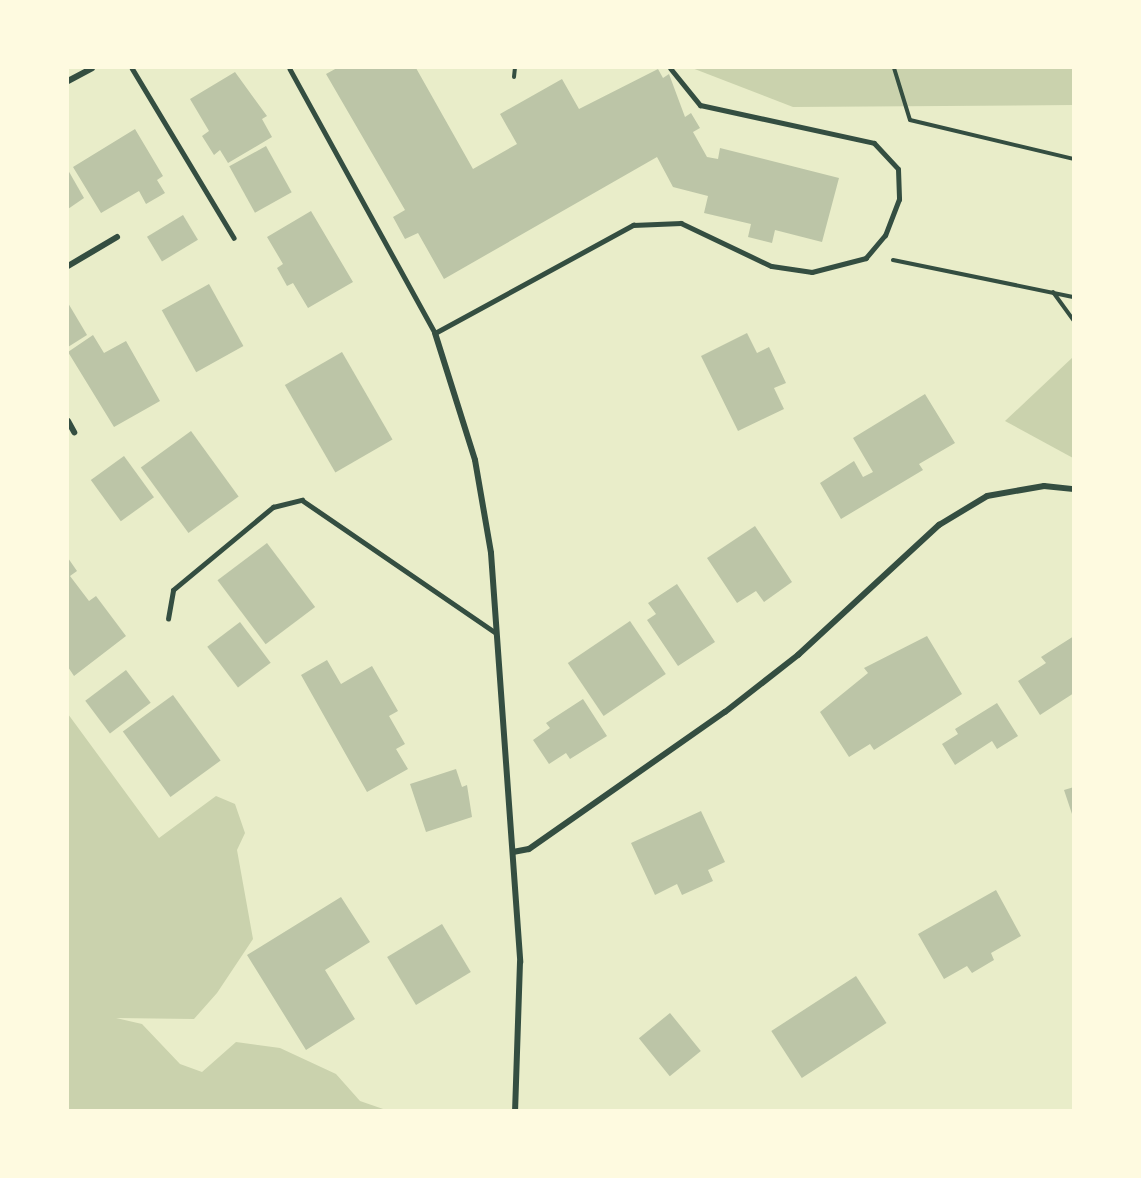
<!DOCTYPE html>
<html>
<head>
<meta charset="utf-8">
<style>
	body { margin:0 }
	#map { position:relative; width:1141px; height:1178px; overflow:hidden; background:#e9edc9; font-family:"Titillium Web",sans-serif }
	div>[style] { position:absolute }
	.green>* { inset:0; background:#cad2ad }
	.building>* { inset:0; background:#bcc5a7; transform-origin:0 0 }
	.path>* { height:4px; margin:-2px; padding:0 2px; transform-origin:2px; border-radius:2px; background:#344e41 }
	.service>* { height:4.5px; margin:-2.25px; padding:0 2.25px; transform-origin:2.25px; border-radius:2.25px; background:#344e41 }
	.pedestrian>* { height:5px; margin:-2.5px; padding:0 2.5px; transform-origin:2.5px; border-radius:2.5px; background:#344e41 }
	.minor>* { height:6px; margin:-3px; padding:0 3px; transform-origin:3px; border-radius:3px; background:#344e41 }
	span { translate:-50% -50%; white-space:nowrap; text-align:center; line-height:1.15; -webkit-text-stroke:4.5px #fefae0; paint-order:stroke }
	.frame { position:absolute; inset:0; border:69px solid #fefae0; pointer-events:none }
</style>
</head>
<body>
<div id="map">
	<div class="green">
		<i style="clip-path:polygon(692px 68px,1073px 68px,1073px 105px,793px 107px)"></i>
		<i style="clip-path:polygon(1073px 357px,1073px 458px,1005px 421px)"></i>
		<i style="clip-path:polygon(68px 714px,159px 838px,216px 796px,235px 804px,245px 833px,237px 850px,253px 939px,217px 993px,194px 1019px,116px 1018px,142px 1024px,180px 1064px,202px 1072px,236px 1042px,280px 1048px,336px 1074px,360px 1101px,386px 1110px,68px 1110px)"></i>
	</div>
	<div class="building">
		<i style="clip-path:polygon(337px 68px,416px 68px,473px 169px,517px 144px,500px 114px,562px 79px,579px 109px,658px 69px,663px 78px,669px 74px,685px 117px,691px 113px,700px 128px,693px 132px,707px 157px,718px 159px,720px 148px,839px 178px,822px 242px,775px 230px,772px 243px,748px 237px,751px 224px,704px 213px,708px 196px,673px 187px,657px 157px,444px 279px,418px 233px,405px 239px,393px 217px,405px 210px,326px 74px)"></i>
		<i style="clip-path:polygon(235px 72px,267px 116px,262px 119px,272px 137px,228px 163px,220px 150px,214px 155px,202px 136px,209px 131px,190px 99px)"></i>
		<i style="clip-path:polygon(135px 129px,163px 176px,157px 180px,165px 193px,146px 204px,139px 191px,101px 213px,73px 167px)"></i>
		<i style="left:266px;top:146px;width:53px;height:42px;rotate:61deg"></i>
		<i style="clip-path:polygon(68px 170px,84px 198px,68px 209px)"></i>
		<i style="clip-path:polygon(311px 211px,353px 282px,308px 308px,293px 283px,287px 286px,277px 268px,283px 264px,267px 237px)"></i>
		<i style="left:183px;top:215px;width:29px;height:42px;rotate:59deg"></i>
		<i style="left:209px;top:284px;width:71px;height:54px;rotate:61deg"></i>
		<i style="clip-path:polygon(68px 303px,87px 335px,68px 347px)"></i>
		<i style="clip-path:polygon(747px 333px,757px 353px,769px 347px,786px 383px,774px 388px,784px 409px,738px 431px,701px 356px)"></i>
		<i style="clip-path:polygon(93px 335px,104px 353px,126px 341px,160px 401px,114px 427px,68px 352px)"></i>
		<i style="left:342px;top:352px;width:101px;height:66px;rotate:60deg"></i>
		<i style="clip-path:polygon(925px 394px,955px 443px,919px 464px,923px 470px,841px 519px,820px 483px,854px 461px,863px 477px,873px 472px,853px 438px)"></i>
		<i style="left:191px;top:431px;width:81px;height:62px;rotate:54deg"></i>
		<i style="left:124px;top:456px;width:51px;height:41px;rotate:54deg"></i>
		<i style="clip-path:polygon(755px 526px,792px 582px,764px 602px,756px 591px,737px 603px,707px 558px)"></i>
		<i style="left:267px;top:543px;width:80px;height:62px;rotate:53deg"></i>
		<i style="clip-path:polygon(68px 558px,77px 571px,70px 576px,89px 601px,96px 596px,126px 636px,74px 676px,68px 667px)"></i>
		<i style="clip-path:polygon(677px 584px,715px 642px,678px 666px,647px 620px,656px 614px,648px 603px)"></i>
		<i style="left:630px;top:621px;width:64px;height:75px;rotate:56deg"></i>
		<i style="left:240px;top:622px;width:51px;height:41px;rotate:53deg"></i>
		<i style="clip-path:polygon(927px 636px,962px 694px,874px 750px,870px 744px,849px 757px,820px 712px,868px 673px,864px 668px)"></i>
		<i style="clip-path:polygon(1074px 636px,1074px 693px,1040px 715px,1018px 681px,1046px 663px,1041px 657px)"></i>
		<i style="clip-path:polygon(327px 660px,341px 684px,372px 666px,398px 711px,389px 716px,405px 744px,396px 749px,408px 769px,367px 792px,301px 675px)"></i>
		<i style="left:126px;top:670px;width:41px;height:51px;rotate:53deg"></i>
		<i style="left:173px;top:695px;width:81px;height:62px;rotate:54deg"></i>
		<i style="clip-path:polygon(583px 699px,607px 736px,570px 759px,566px 753px,549px 764px,533px 740px,550px 728px,546px 723px)"></i>
		<i style="clip-path:polygon(997px 703px,1018px 736px,997px 749px,992px 741px,955px 765px,942px 744px,958px 734px,955px 729px)"></i>
		<i style="clip-path:polygon(456px 769px,462px 787px,467px 785px,472px 817px,426px 832px,410px 784px)"></i>
		<i style="clip-path:polygon(1074px 787px,1074px 817px,1073px 817px,1064px 790px)"></i>
		<i style="clip-path:polygon(701px 811px,725px 862px,708px 870px,713px 881px,682px 895px,677px 884px,655px 895px,631px 843px)"></i>
		<i style="clip-path:polygon(996px 890px,1021px 936px,991px 953px,994px 960px,972px 973px,967px 966px,944px 979px,918px 934px)"></i>
		<i style="clip-path:polygon(341px 897px,370px 942px,325px 970px,355px 1019px,306px 1050px,247px 955px)"></i>
		<i style="left:442px;top:924px;width:56px;height:64px;rotate:59deg"></i>
		<i style="left:856px;top:976px;width:56px;height:101px;rotate:57deg"></i>
		<i style="left:670px;top:1013px;width:49px;height:40px;rotate:51deg"></i>
	</div>
	<div class="path">
		<i style="left:894px;top:68px;width:54px;rotate:72.9deg"></i>
		<i style="left:910px;top:120px;width:169px;rotate:13.4deg"></i>
		<i style="left:514px;top:77px;width:9px;rotate:-84deg"></i>
		<i style="left:893px;top:260px;width:185px;rotate:11.6deg"></i>
		<i style="left:1053px;top:292px;width:36px;rotate:54deg"></i>
	</div>
	<div class="service">
		<i style="left:132px;top:68px;width:198px;rotate:59deg"></i>
		<i style="left:290px;top:69px;width:301px;rotate:61.2deg"></i>
		<i style="left:435px;top:333px;width:226px;rotate:-28.6deg"></i>
		<i style="left:633px;top:225px;width:48px;rotate:-2.4deg"></i>
		<i style="left:168px;top:619px;width:29px;rotate:-80deg"></i>
		<i style="left:173px;top:590px;width:130px;rotate:-39.7deg"></i>
		<i style="left:273px;top:507px;width:30px;rotate:-14deg"></i>
		<i style="left:302px;top:500px;width:234px;rotate:34.4deg"></i>
	</div>
	<div class="pedestrian">
		<i style="left:670px;top:68px;width:48px;rotate:51deg"></i>
		<i style="left:700px;top:105px;width:178px;rotate:12.3deg"></i>
		<i style="left:874px;top:143px;width:35px;rotate:47deg"></i>
		<i style="left:898px;top:169px;width:30px;rotate:88deg"></i>
		<i style="left:899px;top:199px;width:39px;rotate:111deg"></i>
		<i style="left:885px;top:235px;width:30px;rotate:130deg"></i>
		<i style="left:866px;top:258px;width:56px;rotate:165.5deg"></i>
		<i style="left:812px;top:272px;width:41px;rotate:-171.7deg"></i>
		<i style="left:771px;top:266px;width:100px;rotate:-154.5deg"></i>
	</div>
	<div class="minor">
		<i style="left:68px;top:81px;width:27px;rotate:-28deg"></i>
		<i style="left:68px;top:266px;width:57px;rotate:-30.6deg"></i>
		<i style="left:435px;top:333px;width:133px;rotate:72.5deg"></i>
		<i style="left:475px;top:460px;width:94px;rotate:80.2deg"></i>
		<i style="left:491px;top:553px;width:410px;rotate:85.9deg"></i>
		<i style="left:520px;top:962px;width:148px;rotate:91.9deg"></i>
		<i style="left:68px;top:421px;width:13px;rotate:61deg"></i>
		<i style="left:513px;top:852px;width:16px;rotate:-11deg"></i>
		<i style="left:529px;top:849px;width:239px;rotate:-35deg"></i>
		<i style="left:725px;top:712px;width:93px;rotate:-38deg"></i>
		<i style="left:798px;top:655px;width:192px;rotate:-42.7deg"></i>
		<i style="left:939px;top:525px;width:56px;rotate:-31.1deg"></i>
		<i style="left:987px;top:496px;width:58px;rotate:-10deg"></i>
		<i style="left:1044px;top:486px;width:30px;rotate:6deg"></i>
	</div>
	<div class="frame"></div>
</div>
</body>
</html>
